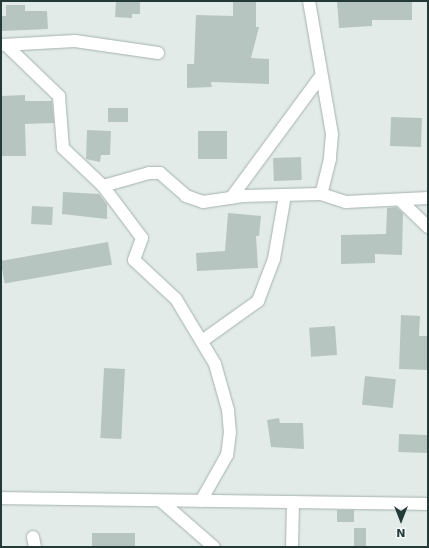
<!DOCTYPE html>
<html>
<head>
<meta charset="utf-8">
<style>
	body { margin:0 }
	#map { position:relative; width:429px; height:548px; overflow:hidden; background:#e2ebe8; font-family:"DejaVu Sans",sans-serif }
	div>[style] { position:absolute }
	.building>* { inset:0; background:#b7c5c1; transform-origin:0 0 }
	.roads { filter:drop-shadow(0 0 1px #a5b2af) drop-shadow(0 0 1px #a5b2af) }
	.minor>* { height:12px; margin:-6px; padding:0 6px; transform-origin:6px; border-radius:6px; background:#fff }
	.tertiary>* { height:12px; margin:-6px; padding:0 6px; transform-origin:6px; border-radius:6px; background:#fff }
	span { translate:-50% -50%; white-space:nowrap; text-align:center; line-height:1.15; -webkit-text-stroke:3px #f2f8f5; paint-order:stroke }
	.frame { position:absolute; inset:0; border:2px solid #233a37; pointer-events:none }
	.north { position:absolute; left:381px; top:500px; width:40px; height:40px; -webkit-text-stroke:3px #f2f8f5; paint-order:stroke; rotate:180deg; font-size:11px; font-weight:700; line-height:16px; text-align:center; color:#233a37 }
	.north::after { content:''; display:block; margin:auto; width:14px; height:18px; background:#233a37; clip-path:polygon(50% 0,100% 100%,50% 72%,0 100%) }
</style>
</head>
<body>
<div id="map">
	<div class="building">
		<i style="clip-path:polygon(116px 1px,140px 1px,140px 14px,132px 14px,132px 18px,115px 17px)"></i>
		<i style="clip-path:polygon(233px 1px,256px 1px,256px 27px,259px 27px,251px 58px,269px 59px,269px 84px,211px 82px,212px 87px,187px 88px,187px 64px,194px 64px,196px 15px,233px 16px)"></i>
		<i style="clip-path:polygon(337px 1px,412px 1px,412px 20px,372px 20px,372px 26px,339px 28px)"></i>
		<i style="clip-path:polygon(6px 5px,25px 5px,25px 11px,47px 11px,48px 29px,1px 31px,1px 16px,6px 16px)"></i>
		<i style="clip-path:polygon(25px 95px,25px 101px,52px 101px,54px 123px,25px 124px,26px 156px,2px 156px,1px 96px)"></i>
		<i style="left:108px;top:108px;width:20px;height:14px"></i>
		<i style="left:391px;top:117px;width:31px;height:29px;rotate:2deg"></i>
		<i style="clip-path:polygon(87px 130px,111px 131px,110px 155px,101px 155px,100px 162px,86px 159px)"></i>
		<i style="left:198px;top:131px;width:29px;height:28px"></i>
		<i style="left:301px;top:157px;width:23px;height:28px;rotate:88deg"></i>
		<i style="clip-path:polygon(63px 192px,99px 194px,107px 204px,107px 219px,62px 214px)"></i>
		<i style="left:32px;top:206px;width:21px;height:18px;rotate:3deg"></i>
		<i style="clip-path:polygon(396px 207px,403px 213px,402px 255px,375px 254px,375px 263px,341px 264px,341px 235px,386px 234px,387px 208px)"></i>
		<i style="clip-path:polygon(228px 213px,261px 216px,259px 236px,256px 236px,258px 268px,197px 271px,196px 253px,225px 251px)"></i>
		<i style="left:108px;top:242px;width:23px;height:109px;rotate:80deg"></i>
		<i style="clip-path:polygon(401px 315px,420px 316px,419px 336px,428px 336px,428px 370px,399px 369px)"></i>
		<i style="left:335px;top:326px;width:29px;height:26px;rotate:86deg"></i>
		<i style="left:104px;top:368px;width:21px;height:70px;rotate:3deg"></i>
		<i style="left:365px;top:376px;width:31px;height:29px;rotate:6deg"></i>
		<i style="clip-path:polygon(279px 418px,280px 423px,303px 423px,304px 449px,271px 447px,267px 420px)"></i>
		<i style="left:399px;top:434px;width:29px;height:18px;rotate:2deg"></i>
		<i style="left:337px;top:510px;width:17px;height:12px"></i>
		<i style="left:354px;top:528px;width:12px;height:19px"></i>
		<i style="left:135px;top:533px;width:14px;height:43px;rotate:90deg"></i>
	</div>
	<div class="roads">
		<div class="minor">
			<i style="left:309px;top:1px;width:135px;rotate:80.2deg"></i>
			<i style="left:332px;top:134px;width:25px;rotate:95deg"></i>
			<i style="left:330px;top:159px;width:36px;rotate:104deg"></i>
			<i style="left:2px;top:45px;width:73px;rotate:-3.1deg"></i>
			<i style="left:75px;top:41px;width:84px;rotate:8.2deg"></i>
			<i style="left:6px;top:45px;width:74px;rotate:43.9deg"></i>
			<i style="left:59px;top:96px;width:52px;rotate:85.6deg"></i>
			<i style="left:63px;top:148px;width:55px;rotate:43.5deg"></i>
			<i style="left:103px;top:186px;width:65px;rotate:53.1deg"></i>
			<i style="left:142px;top:238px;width:23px;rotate:110deg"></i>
			<i style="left:134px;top:260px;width:57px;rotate:42.9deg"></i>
			<i style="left:176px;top:299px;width:76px;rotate:59deg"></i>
			<i style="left:215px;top:364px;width:48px;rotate:74.2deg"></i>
			<i style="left:228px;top:410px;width:22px;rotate:85deg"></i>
			<i style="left:230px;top:432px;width:23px;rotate:97deg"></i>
			<i style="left:227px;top:455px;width:53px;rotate:119.5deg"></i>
			<i style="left:103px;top:186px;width:48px;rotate:-15.8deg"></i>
			<i style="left:149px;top:173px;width:11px"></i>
			<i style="left:160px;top:173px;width:35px;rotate:41deg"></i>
			<i style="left:186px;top:196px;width:18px;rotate:19deg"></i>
			<i style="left:203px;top:202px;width:40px;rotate:-8.5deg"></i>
			<i style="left:243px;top:196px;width:78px;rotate:-1.5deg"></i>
			<i style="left:321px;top:194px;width:26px;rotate:18deg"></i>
			<i style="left:346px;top:202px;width:82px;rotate:-2.8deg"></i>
			<i style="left:231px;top:198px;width:152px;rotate:-53.6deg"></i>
			<i style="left:400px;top:200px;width:39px;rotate:44deg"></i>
			<i style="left:202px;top:341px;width:69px;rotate:-35.5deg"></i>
			<i style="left:258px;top:301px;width:45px;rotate:-69.1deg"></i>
			<i style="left:274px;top:259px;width:65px;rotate:-80.2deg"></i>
			<i style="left:161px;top:501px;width:70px;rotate:41deg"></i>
			<i style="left:33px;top:537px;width:10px;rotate:79deg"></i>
			<i style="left:292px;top:547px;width:45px;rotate:-88.7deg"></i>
		</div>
		<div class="tertiary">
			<i style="left:1px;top:498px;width:427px;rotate:0.8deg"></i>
		</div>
	</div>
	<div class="frame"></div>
	<div class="north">N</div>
</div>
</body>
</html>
